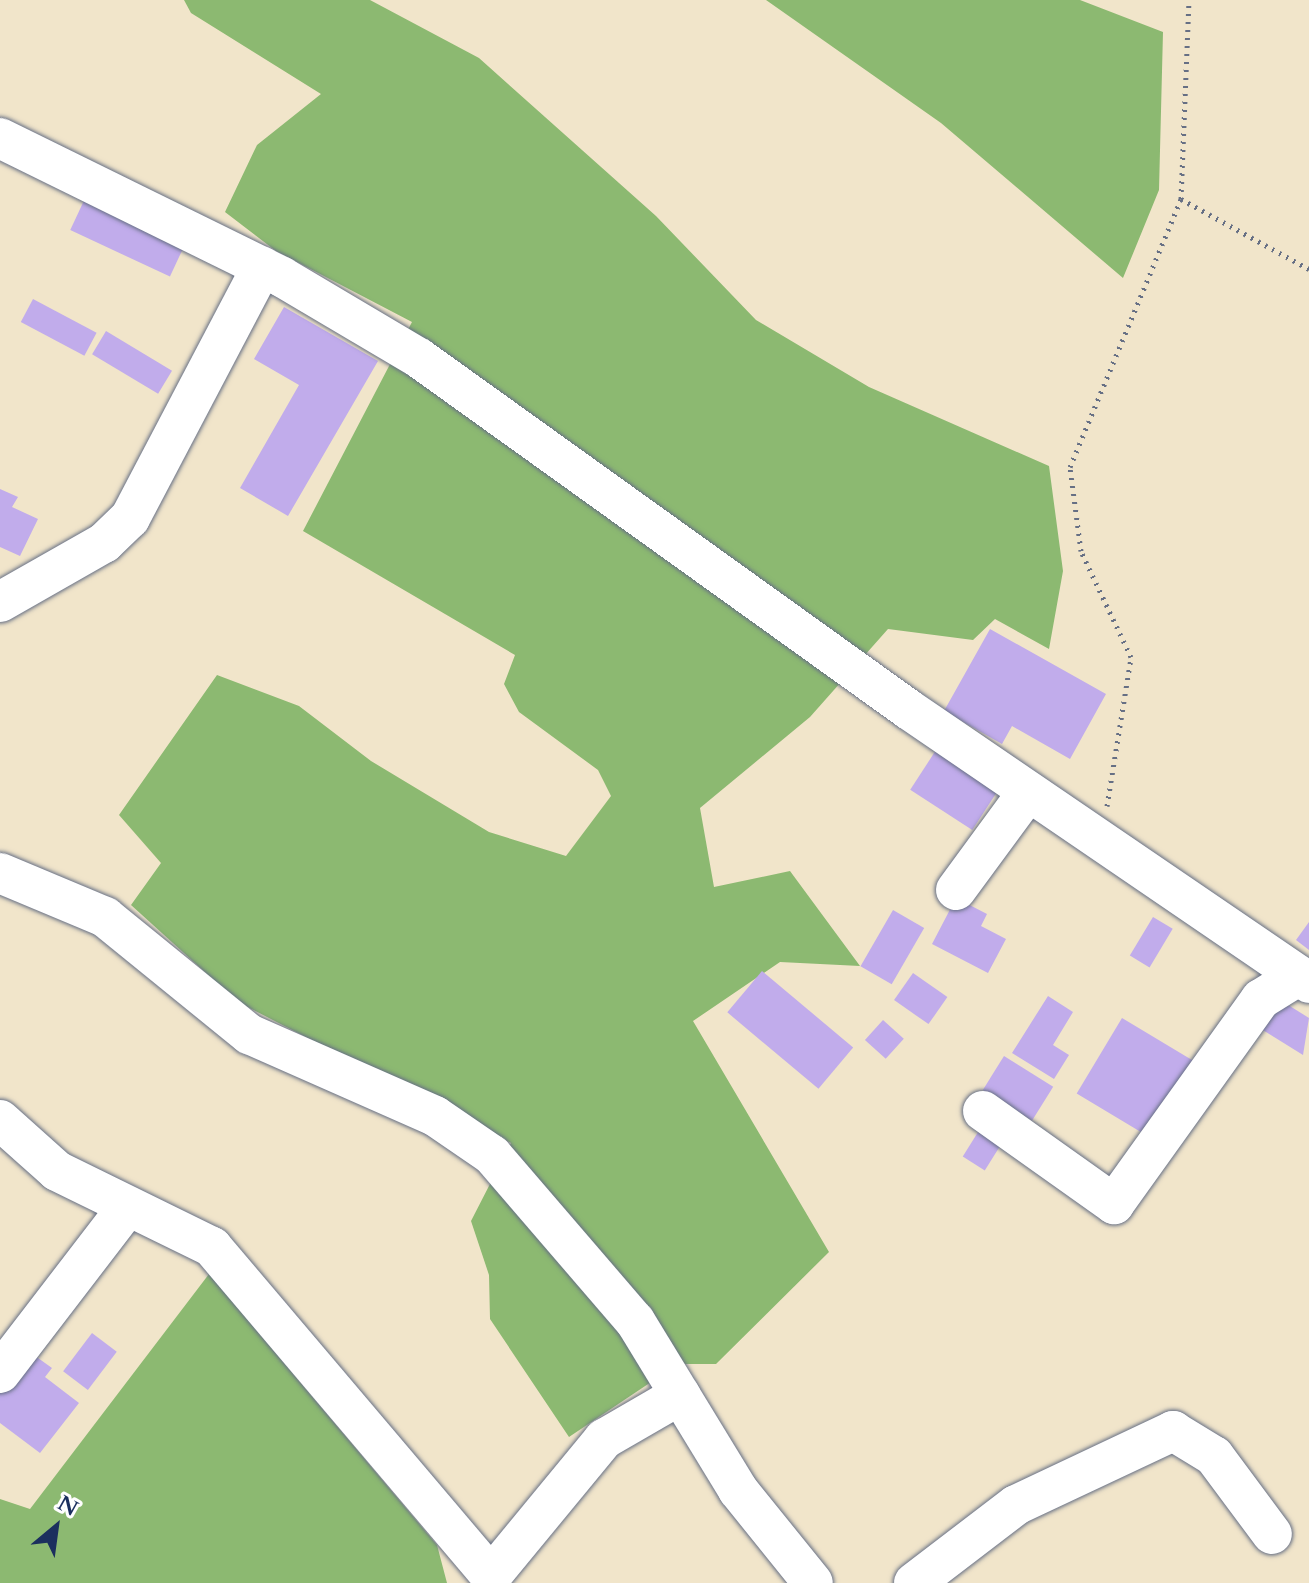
<!DOCTYPE html>
<html>
<head>
<meta charset="utf-8">
<style>
	body { margin:0 }
	#map { position:relative; width:1309px; height:1583px; overflow:hidden; background:#f1e5ca; font-family:Cardo,serif }
	div>[style] { position:absolute }
	.forest>* { inset:0; background:#8cb971 }
	.building>* { inset:0; background:#c1aceb; transform-origin:0 0 }
	.path>* { height:5px; margin-top:-2.5px; transform-origin:0; background:repeating-linear-gradient(90deg,#666f84 0 2px,transparent 0 8px) }
	.roads { filter:drop-shadow(0 0 2px #666f84) drop-shadow(0 0 2px #666f84) }
	.minor>* { height:40px; margin:-20px; padding:0 20px; transform-origin:20px; border-radius:20px; background:#fff }
	span { translate:-50% -50%; white-space:nowrap; text-align:center; line-height:1.15; -webkit-text-stroke:6px #fff; paint-order:stroke }
	.north { position:absolute; left:16px; top:1487px; width:80px; height:80px; -webkit-text-stroke:6px #fff; paint-order:stroke; rotate:29deg; font-size:22px; font-weight:700; line-height:32px; text-align:center; color:#1b2f5e }
	.north::after { content:''; display:block; margin:auto; width:28px; height:36px; background:#1b2f5e; clip-path:polygon(50% 0,100% 100%,50% 72%,0 100%) }
</style>
</head>
<body>
<div id="map">
	<div class="forest">
		<i style="clip-path:polygon(184px 0,370px 0,479px 58px,656px 216px,756px 320px,869px 387px,1049px 466px,1063px 571px,1049px 649px,995px 619px,973px 640px,888px 629px,810px 717px,700px 808px,714px 887px,790px 871px,860px 966px,780px 962px,693px 1021px,829px 1252px,716px 1364px,678px 1364px,569px 1437px,490px 1319px,489px 1275px,471px 1221px,511px 1143px,238px 1002px,131px 905px,161px 863px,119px 815px,217px 675px,299px 706px,371px 761px,489px 832px,566px 856px,611px 796px,598px 770px,519px 712px,504px 684px,515px 655px,303px 531px,412px 322px,276px 251px,225px 212px,257px 145px,321px 94px,191px 13px)"></i>
		<i style="clip-path:polygon(766px 0,1080px 0,1163px 32px,1159px 190px,1123px 278px,941px 123px)"></i>
		<i style="clip-path:polygon(209px 1274px,437px 1545px,447px 1583px,0 1583px,0 1499px,30px 1509px)"></i>
	</div>
	<div class="building">
		<i style="left:88px;top:192px;width:110px;height:42px;rotate:25deg"></i>
		<i style="left:33px;top:299px;width:72px;height:26px;rotate:28deg"></i>
		<i style="clip-path:polygon(284px 307px,378px 361px,288px 516px,240px 488px,299px 385px,254px 359px)"></i>
		<i style="left:106px;top:331px;width:77px;height:27px;rotate:31deg"></i>
		<i style="clip-path:polygon(0 489px,18px 497px,12px 507px,38px 519px,20px 556px,0 547px)"></i>
		<i style="clip-path:polygon(990px 629px,1106px 694px,1070px 759px,1012px 726px,1002px 744px,944px 711px)"></i>
		<i style="left:938px;top:747px;width:74px;height:51px;rotate:33deg"></i>
		<i style="clip-path:polygon(956px 898px,987px 914px,981px 926px,1006px 939px,988px 973px,932px 944px)"></i>
		<i style="left:893px;top:910px;width:36px;height:65px;rotate:30deg"></i>
		<i style="left:1153px;top:917px;width:23px;height:45px;rotate:31deg"></i>
		<i style="clip-path:polygon(1309px 922px,1309px 950px,1296px 940px)"></i>
		<i style="left:762px;top:971px;width:119px;height:54px;rotate:40deg"></i>
		<i style="left:913px;top:973px;width:42px;height:33px;rotate:35deg"></i>
		<i style="clip-path:polygon(1048px 996px,1073px 1012px,1053px 1045px,1069px 1055px,1054px 1079px,1012px 1053px)"></i>
		<i style="clip-path:polygon(1277px 998px,1309px 1018px,1303px 1055px,1258px 1027px)"></i>
		<i style="left:1122px;top:1018px;width:87px;height:88px;rotate:31deg"></i>
		<i style="left:883px;top:1020px;width:28px;height:27px;rotate:42deg"></i>
		<i style="left:1004px;top:1056px;width:58px;height:40px;rotate:32deg"></i>
		<i style="left:985px;top:1121px;width:26px;height:42px;rotate:32deg"></i>
		<i style="left:92px;top:1333px;width:31px;height:48px;rotate:37deg"></i>
		<i style="clip-path:polygon(31px 1353px,52px 1368px,45px 1377px,79px 1403px,40px 1453px,0 1423px,0 1393px)"></i>
	</div>
	<div class="path">
		<i style="left:1181px;top:199px;width:146px;rotate:28.7deg"></i>
		<i style="left:1107px;top:806px;width:151px;rotate:-80.8deg"></i>
		<i style="left:1131px;top:657px;width:117px;rotate:-115.3deg"></i>
		<i style="left:1081px;top:551px;width:85px;rotate:-97.5deg"></i>
		<i style="left:1070px;top:467px;width:290px;rotate:-67.5deg"></i>
		<i style="left:1181px;top:199px;width:199px;rotate:-87.7deg"></i>
	</div>
	<div class="roads">
		<div class="minor">
			<i style="left:0;top:138px;width:314px;rotate:26.2deg"></i>
			<i style="left:282px;top:277px;width:159px;rotate:30.6deg"></i>
			<i style="left:419px;top:358px;width:602px;rotate:35.67deg"></i>
			<i style="left:908px;top:709px;width:486px;rotate:34.3deg"></i>
			<i style="left:0;top:602px;width:120px;rotate:-29.6deg"></i>
			<i style="left:104px;top:543px;width:36px;rotate:-44deg"></i>
			<i style="left:130px;top:518px;width:284px;rotate:-62.3deg"></i>
			<i style="left:0;top:873px;width:114px;rotate:22.7deg"></i>
			<i style="left:105px;top:917px;width:186px;rotate:39.1deg"></i>
			<i style="left:249px;top:1034px;width:203px;rotate:23.8deg"></i>
			<i style="left:435px;top:1116px;width:69px;rotate:34.4deg"></i>
			<i style="left:492px;top:1155px;width:219px;rotate:49.3deg"></i>
			<i style="left:635px;top:1321px;width:198px;rotate:58.6deg"></i>
			<i style="left:738px;top:1490px;width:119px;rotate:51.1deg"></i>
			<i style="left:956px;top:890px;width:122px;rotate:-53.7deg"></i>
			<i style="left:983px;top:1111px;width:161px;rotate:35.4deg"></i>
			<i style="left:1114px;top:1204px;width:252px;rotate:-54.4deg"></i>
			<i style="left:1261px;top:999px;width:44px;rotate:-31.9deg"></i>
			<i style="left:0;top:1120px;width:76px;rotate:41.8deg"></i>
			<i style="left:57px;top:1171px;width:173px;rotate:26.1deg"></i>
			<i style="left:212px;top:1247px;width:431px;rotate:49.7deg"></i>
			<i style="left:491px;top:1576px;width:178px;rotate:-50.5deg"></i>
			<i style="left:604px;top:1439px;width:88px;rotate:-30.1deg"></i>
			<i style="left:0;top:1373px;width:210px;rotate:-52.5deg"></i>
			<i style="left:914px;top:1583px;width:128px;rotate:-37.4deg"></i>
			<i style="left:1016px;top:1505px;width:174px;rotate:-25.2deg"></i>
			<i style="left:1173px;top:1431px;width:48px;rotate:31.4deg"></i>
			<i style="left:1214px;top:1456px;width:97px;rotate:53.4deg"></i>
		</div>
	</div>
	<div class="north">N</div>
</div>
</body>
</html>
